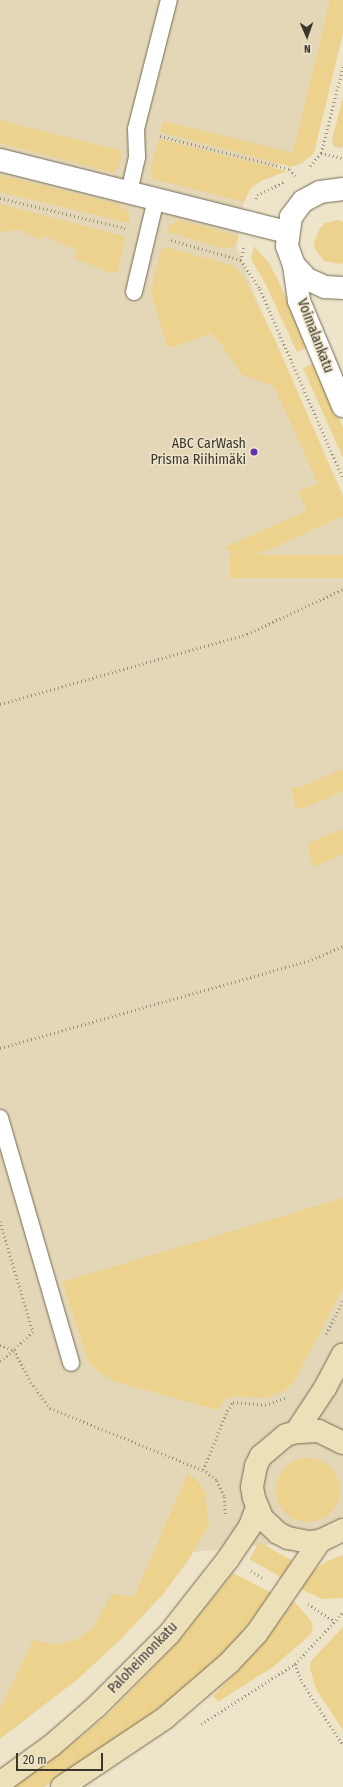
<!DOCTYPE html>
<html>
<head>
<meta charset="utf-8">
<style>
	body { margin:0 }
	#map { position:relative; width:343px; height:1787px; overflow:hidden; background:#ede4ca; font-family:"Fira Sans Condensed",sans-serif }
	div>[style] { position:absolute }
	.built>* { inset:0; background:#e4d7b7 }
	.green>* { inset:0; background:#ecd28d; transform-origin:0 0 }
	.round { border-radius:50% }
	.path>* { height:2.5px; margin-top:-1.25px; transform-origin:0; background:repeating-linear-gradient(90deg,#98927f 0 1px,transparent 0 4px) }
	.roads { filter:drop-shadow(0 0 1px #736a54) drop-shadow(0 0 1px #736a54) }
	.lane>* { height:16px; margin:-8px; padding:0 8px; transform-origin:8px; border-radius:8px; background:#fff }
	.street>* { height:22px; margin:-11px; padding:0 11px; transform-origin:11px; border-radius:11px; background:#fff }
	.secondary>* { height:22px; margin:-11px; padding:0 11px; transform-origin:11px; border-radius:11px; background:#ece0b9 }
	.dots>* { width:11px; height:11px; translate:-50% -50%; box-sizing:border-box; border:2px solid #ede4ca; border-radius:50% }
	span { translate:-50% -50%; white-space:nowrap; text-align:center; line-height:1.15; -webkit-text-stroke:3px #ede4ca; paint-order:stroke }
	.street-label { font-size:14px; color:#3a362c }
	.poi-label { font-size:14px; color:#3a362c }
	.right { translate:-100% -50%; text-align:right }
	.north { position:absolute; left:287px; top:16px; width:40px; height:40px; -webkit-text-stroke:3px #ede4ca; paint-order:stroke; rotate:178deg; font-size:11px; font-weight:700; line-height:16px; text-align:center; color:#3a362c }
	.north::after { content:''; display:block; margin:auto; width:14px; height:18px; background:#3a362c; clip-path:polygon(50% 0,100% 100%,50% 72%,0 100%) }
	.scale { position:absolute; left:16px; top:1753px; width:87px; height:18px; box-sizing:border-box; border:2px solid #3a362c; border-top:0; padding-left:5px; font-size:12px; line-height:14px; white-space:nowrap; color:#3a362c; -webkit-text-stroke:3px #ede4ca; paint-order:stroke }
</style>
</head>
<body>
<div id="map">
	<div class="built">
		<i style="clip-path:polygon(0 0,331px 0,294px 153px,250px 189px,244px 202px,236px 245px,257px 301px,343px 498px,343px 1538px,180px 1553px,0 1737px)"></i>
	</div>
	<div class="green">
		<i style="clip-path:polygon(330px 0,343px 0,343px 33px,314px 153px,302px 163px,292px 167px,160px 132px,164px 121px,293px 153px)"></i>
		<i style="clip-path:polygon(343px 97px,343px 144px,342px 148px,334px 147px,332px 140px)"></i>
		<i style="clip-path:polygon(0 120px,119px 150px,121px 158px,119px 166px,114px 173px,0 143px)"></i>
		<i style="clip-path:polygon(159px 139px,287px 171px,259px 182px,250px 189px,244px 202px,153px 179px,151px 169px)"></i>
		<i style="clip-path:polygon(0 175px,118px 204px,130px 213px,129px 223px,0 192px)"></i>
		<i style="clip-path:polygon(0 204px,123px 236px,125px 239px,118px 271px,112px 274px,74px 258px,77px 251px,44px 235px,40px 240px,20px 230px,0 232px)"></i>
		<i style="clip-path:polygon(180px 220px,239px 236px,236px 245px,225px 249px,167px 232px,169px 226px)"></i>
		<i style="clip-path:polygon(339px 220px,343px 222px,343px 263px,339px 264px,324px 261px,315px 249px,314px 242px,320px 228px,325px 223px)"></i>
		<i style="clip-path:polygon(254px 246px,269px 263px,278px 280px,308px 347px,297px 352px,266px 285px,251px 259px)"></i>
		<i style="clip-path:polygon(166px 247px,234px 266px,245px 279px,275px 340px,343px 496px,343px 516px,248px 559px,235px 556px,225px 547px,307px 511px,298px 491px,318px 484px,274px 386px,242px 375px,218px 340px,210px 333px,175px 347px,167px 346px,151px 292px,161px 250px)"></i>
		<i style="clip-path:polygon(314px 363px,343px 428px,343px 458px,303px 368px)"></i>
		<i style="left:343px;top:555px;width:23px;height:113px;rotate:90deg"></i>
		<i style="clip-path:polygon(343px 769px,343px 791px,302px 809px,296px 808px,291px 788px,301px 787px)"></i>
		<i style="clip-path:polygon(343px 829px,343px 854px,313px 867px,308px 847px,311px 842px)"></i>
		<i style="clip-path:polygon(343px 1198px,343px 1288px,295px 1380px,286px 1390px,266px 1398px,234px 1396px,225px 1399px,218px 1410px,116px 1382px,99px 1372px,88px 1361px,62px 1282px)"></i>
		<i class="round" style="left:276px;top:1458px;width:64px;height:64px"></i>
		<i style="clip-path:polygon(187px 1475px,197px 1479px,205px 1493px,209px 1525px,189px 1559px,164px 1593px,122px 1638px,78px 1679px,0 1739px,0 1709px,33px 1640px,57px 1645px,77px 1639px,93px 1628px,112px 1594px,134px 1597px)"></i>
		<i style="left:259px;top:1542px;width:38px;height:20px;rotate:29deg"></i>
		<i style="clip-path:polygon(343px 1555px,343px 1598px,322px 1599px,301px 1589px,314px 1570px,327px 1561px)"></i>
		<i style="clip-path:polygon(233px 1573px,272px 1593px,232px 1646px,159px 1711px,44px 1787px,13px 1787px,77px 1740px,110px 1712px,175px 1645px)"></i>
		<i style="clip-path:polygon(294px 1601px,311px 1621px,313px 1629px,311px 1634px,273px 1667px,218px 1702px,213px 1696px,261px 1646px)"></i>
		<i style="clip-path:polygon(343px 1627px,343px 1730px,316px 1689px,310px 1668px,311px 1661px)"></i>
	</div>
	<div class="path">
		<i style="left:160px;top:136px;width:134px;rotate:14.2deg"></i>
		<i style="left:290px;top:169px;width:9px;rotate:54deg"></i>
		<i style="left:321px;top:153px;width:23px;rotate:13deg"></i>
		<i style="left:310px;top:166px;width:17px;rotate:-50deg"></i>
		<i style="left:321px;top:153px;width:90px;rotate:-75.8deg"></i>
		<i style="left:0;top:198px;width:129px;rotate:13.5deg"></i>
		<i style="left:256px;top:199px;width:4px;rotate:-76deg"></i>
		<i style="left:257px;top:195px;width:30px;rotate:-26deg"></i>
		<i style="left:171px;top:240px;width:73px;rotate:15.9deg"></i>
		<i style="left:244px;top:248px;width:12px;rotate:104deg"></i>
		<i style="left:241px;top:260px;width:35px;rotate:57deg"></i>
		<i style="left:260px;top:289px;width:206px;rotate:66.3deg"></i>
		<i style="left:0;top:704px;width:257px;rotate:-15.8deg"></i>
		<i style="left:247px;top:634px;width:106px;rotate:-25.1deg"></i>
		<i style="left:0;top:1048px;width:320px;rotate:-15.8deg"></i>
		<i style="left:308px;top:961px;width:38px;rotate:-23deg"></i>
		<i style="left:0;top:1221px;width:116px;rotate:73.4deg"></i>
		<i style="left:33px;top:1332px;width:26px;rotate:137deg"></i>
		<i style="left:14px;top:1350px;width:36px;rotate:62deg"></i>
		<i style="left:31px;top:1382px;width:32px;rotate:54deg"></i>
		<i style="left:50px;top:1408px;width:165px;rotate:22.1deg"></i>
		<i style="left:326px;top:1334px;width:37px;rotate:-63deg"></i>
		<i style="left:0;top:1345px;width:15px;rotate:20deg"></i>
		<i style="left:0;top:1361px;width:18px;rotate:-38deg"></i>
		<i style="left:225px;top:1514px;width:18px;rotate:-93deg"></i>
		<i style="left:224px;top:1496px;width:18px;rotate:-117deg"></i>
		<i style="left:216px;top:1480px;width:16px;rotate:-142deg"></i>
		<i style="left:203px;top:1470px;width:64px;rotate:-67.9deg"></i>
		<i style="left:227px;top:1411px;width:11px;rotate:-56deg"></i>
		<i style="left:233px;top:1402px;width:32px;rotate:5deg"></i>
		<i style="left:265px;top:1405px;width:21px;rotate:-19deg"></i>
		<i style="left:251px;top:1571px;width:14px;rotate:30deg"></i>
		<i style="left:308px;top:1604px;width:30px;rotate:33deg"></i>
		<i style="left:295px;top:1664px;width:19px;rotate:69deg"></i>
		<i style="left:302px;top:1682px;width:75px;rotate:56.9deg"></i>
		<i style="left:201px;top:1724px;width:112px;rotate:-32.6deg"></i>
		<i style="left:295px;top:1664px;width:71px;rotate:-47.3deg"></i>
	</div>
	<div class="roads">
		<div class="lane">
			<i style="left:129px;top:192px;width:36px;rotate:-77deg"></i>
			<i style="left:137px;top:157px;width:28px;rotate:-92deg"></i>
			<i style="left:136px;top:129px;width:133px;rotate:-75.7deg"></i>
			<i style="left:134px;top:292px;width:96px;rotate:-76.7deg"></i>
			<i style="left:0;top:1118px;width:255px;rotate:73.8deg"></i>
		</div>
		<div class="street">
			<i style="left:0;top:160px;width:296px;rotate:14.1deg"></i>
			<i style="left:343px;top:189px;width:23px;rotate:173deg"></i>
			<i style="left:320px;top:192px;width:19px;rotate:152deg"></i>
			<i style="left:303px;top:201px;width:20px;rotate:127deg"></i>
			<i style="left:291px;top:217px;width:29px;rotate:98deg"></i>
			<i style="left:287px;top:246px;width:20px;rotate:70deg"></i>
			<i style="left:294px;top:265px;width:19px;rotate:47deg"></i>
			<i style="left:307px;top:279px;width:20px;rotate:24deg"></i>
			<i style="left:325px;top:287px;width:18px;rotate:3deg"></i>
			<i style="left:294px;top:265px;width:36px;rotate:82deg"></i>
			<i style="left:299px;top:301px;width:114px;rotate:67.3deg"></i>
		</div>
		<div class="secondary">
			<i style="left:296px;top:1432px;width:53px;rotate:-56.6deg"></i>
			<i style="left:325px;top:1388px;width:38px;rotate:-62deg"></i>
			<i style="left:343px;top:1443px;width:28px;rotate:-154deg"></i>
			<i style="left:318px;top:1431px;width:22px;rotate:177deg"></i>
			<i style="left:296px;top:1432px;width:10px;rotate:163deg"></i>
			<i style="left:286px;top:1435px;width:33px;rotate:140deg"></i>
			<i style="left:261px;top:1456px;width:11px;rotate:117deg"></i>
			<i style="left:256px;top:1466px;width:21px;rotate:101deg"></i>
			<i style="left:252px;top:1487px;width:11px;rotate:80deg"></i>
			<i style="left:254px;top:1498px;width:22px;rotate:68deg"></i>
			<i style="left:262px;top:1518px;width:22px;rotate:43deg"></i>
			<i style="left:278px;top:1533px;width:11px;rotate:27deg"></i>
			<i style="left:288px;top:1538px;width:21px;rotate:11deg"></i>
			<i style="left:309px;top:1542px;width:11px;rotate:-5deg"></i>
			<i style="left:320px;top:1541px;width:25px;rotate:-26deg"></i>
			<i style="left:0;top:1783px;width:63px;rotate:-36deg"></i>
			<i style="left:51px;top:1746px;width:61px;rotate:-41deg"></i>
			<i style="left:97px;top:1706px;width:102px;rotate:-45deg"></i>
			<i style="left:169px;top:1634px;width:95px;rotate:-51.8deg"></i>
			<i style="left:228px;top:1559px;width:40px;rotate:-56deg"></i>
			<i style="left:250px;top:1526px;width:19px;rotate:-69deg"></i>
			<i style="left:62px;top:1787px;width:124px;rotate:-33.8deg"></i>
			<i style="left:165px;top:1718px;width:84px;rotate:-40.7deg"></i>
			<i style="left:229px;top:1663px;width:41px;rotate:-47deg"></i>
			<i style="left:257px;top:1633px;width:112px;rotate:-55.6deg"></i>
		</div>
	</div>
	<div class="dots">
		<i style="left:254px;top:452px;background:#6733aa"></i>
	</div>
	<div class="street-label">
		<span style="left:315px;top:336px;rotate:69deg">Voimalankatu</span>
		<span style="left:143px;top:1658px;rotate:-46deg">Paloheimonkatu</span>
	</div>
	<div class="poi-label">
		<span class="right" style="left:246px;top:452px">ABC CarWash<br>Prisma Riihimäki</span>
	</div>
	<div class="north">N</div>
	<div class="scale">20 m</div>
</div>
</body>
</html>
